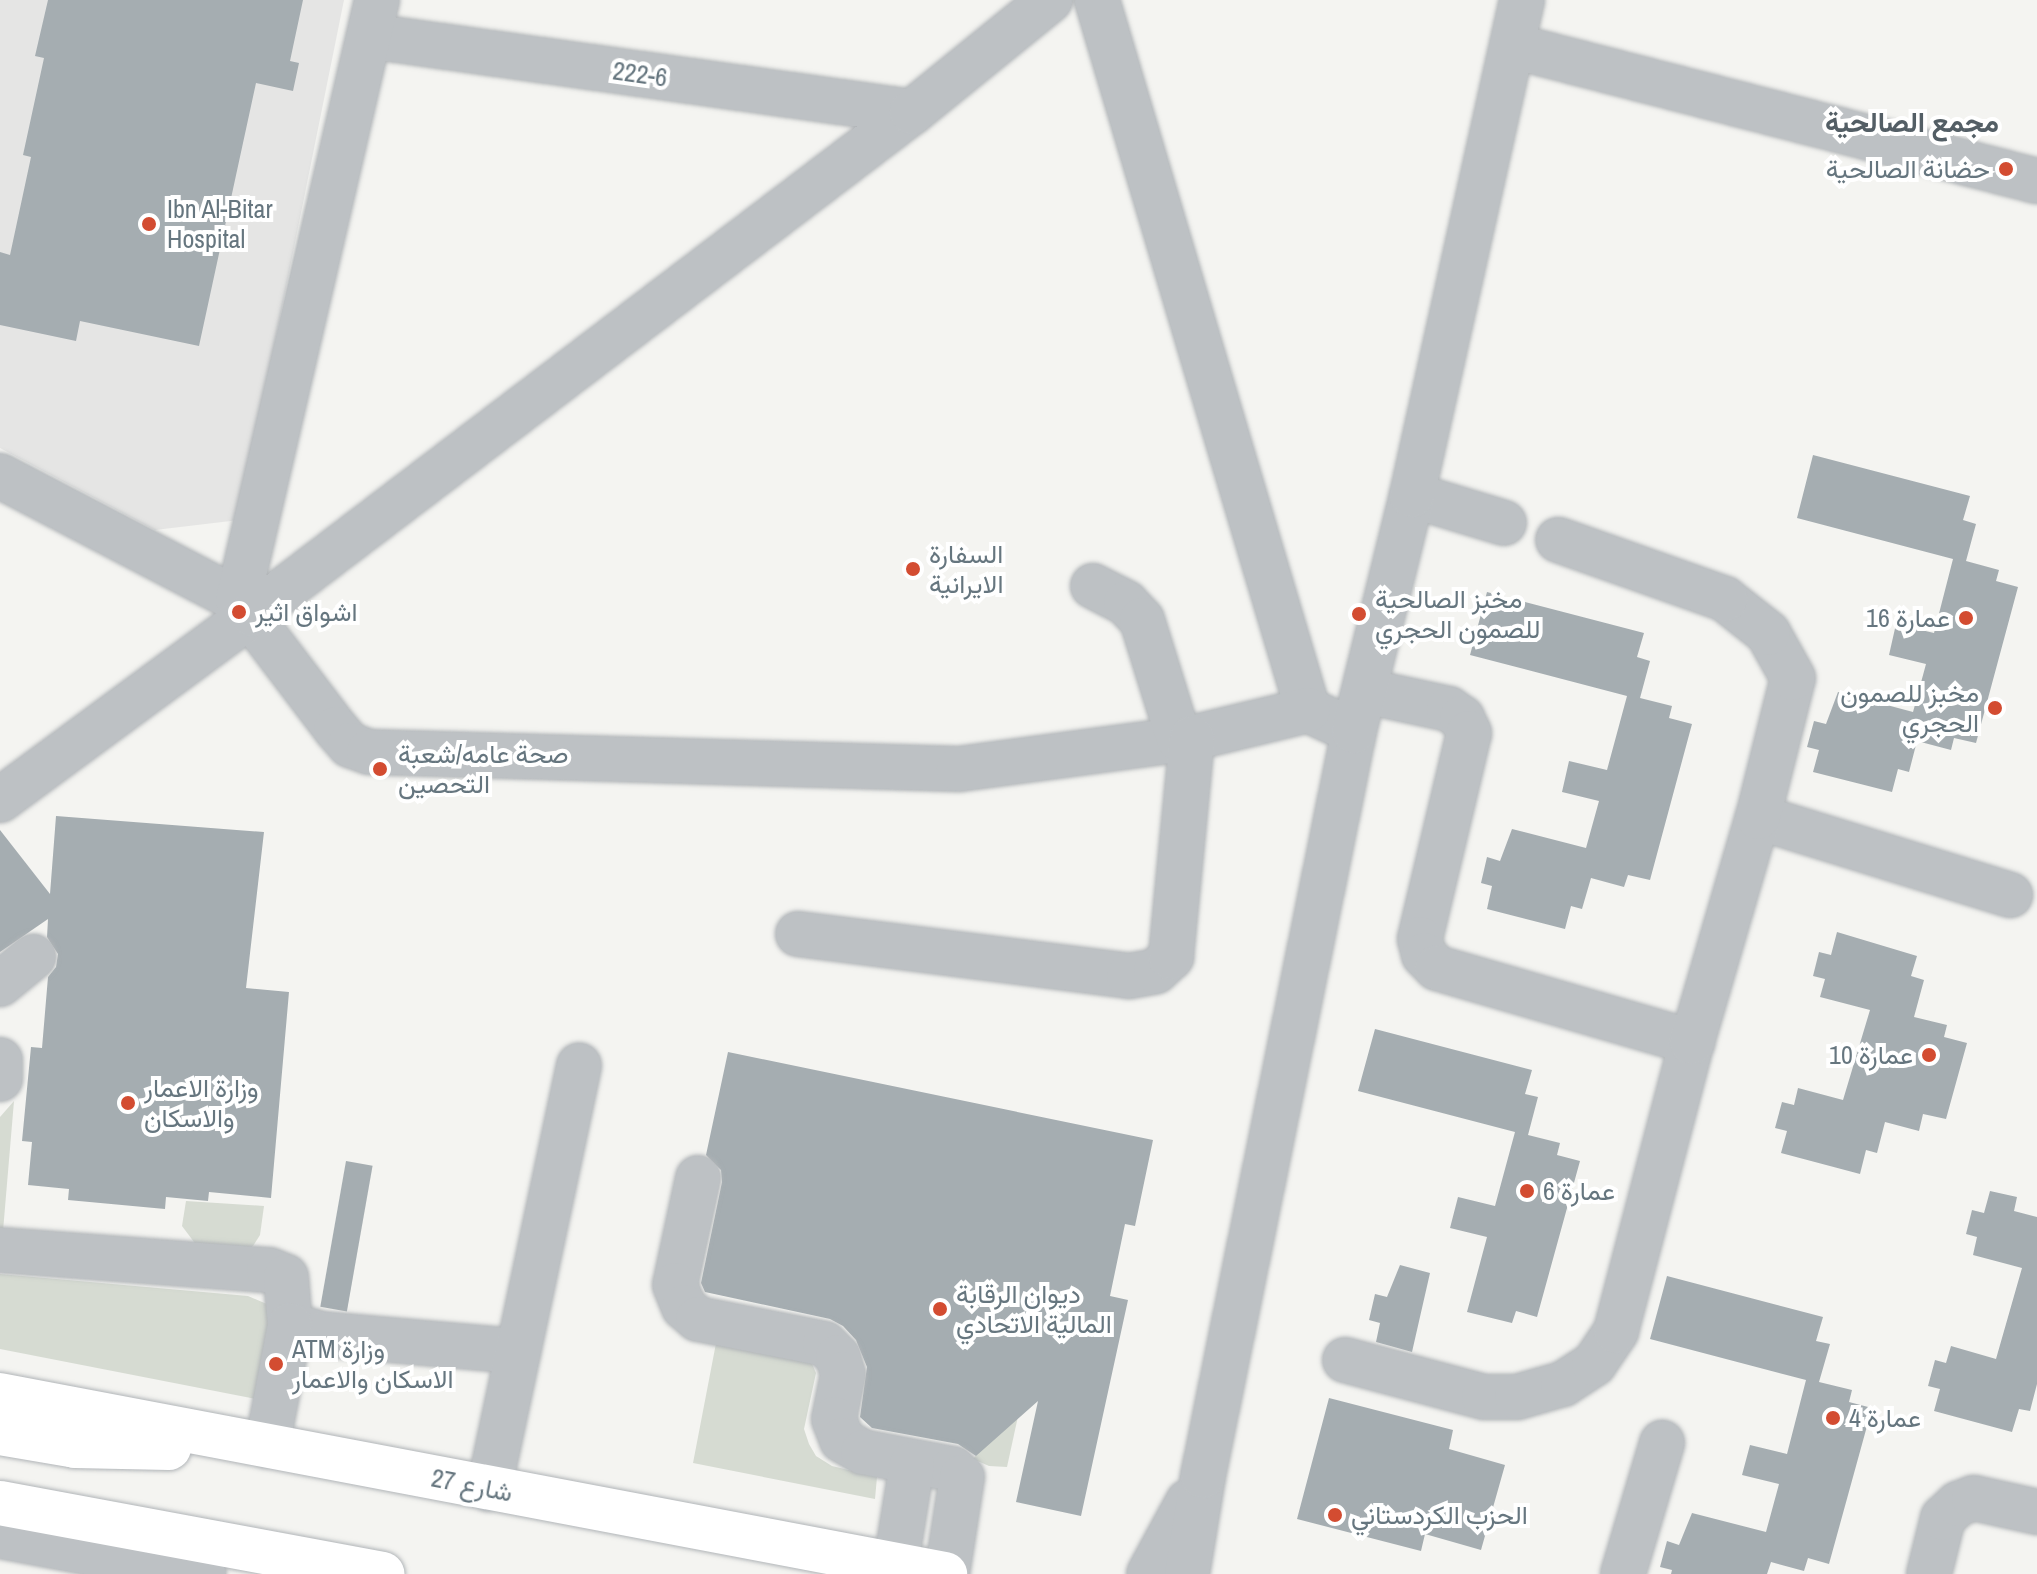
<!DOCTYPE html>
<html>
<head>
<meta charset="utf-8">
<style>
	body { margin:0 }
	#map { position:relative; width:2037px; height:1574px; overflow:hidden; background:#f4f4f1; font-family:"Archivo Narrow",Vazirmatn,sans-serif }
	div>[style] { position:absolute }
	.built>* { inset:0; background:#e5e5e4 }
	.green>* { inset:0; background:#d6dbd2 }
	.building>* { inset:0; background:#a5adb1; transform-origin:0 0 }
	.roads { filter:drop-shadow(0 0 2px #b1b5b8) drop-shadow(0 0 2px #b1b5b8) }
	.minor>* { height:44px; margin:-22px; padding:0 22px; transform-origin:22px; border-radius:22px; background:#bdc1c4 }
	.major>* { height:44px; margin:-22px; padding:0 22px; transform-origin:22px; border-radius:22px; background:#fff }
	.dots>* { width:22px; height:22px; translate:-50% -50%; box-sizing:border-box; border:4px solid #fff; border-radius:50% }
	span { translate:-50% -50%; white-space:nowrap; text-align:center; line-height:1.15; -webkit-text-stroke:8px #fff; paint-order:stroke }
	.street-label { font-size:26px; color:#66767f }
	.poi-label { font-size:26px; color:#66767f }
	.right { translate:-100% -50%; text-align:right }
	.left { translate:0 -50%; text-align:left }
	.neighbourhood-label { font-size:28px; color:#535e65; font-weight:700 }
</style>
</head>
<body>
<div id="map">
	<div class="built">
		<i style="clip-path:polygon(0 0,344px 0,239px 520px,155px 530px,0 448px)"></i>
	</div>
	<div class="green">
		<i style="clip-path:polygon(14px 1101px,3px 1231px,0 1230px,0 1117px)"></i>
		<i style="clip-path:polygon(186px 1201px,264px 1206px,260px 1235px,253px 1246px,243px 1252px,197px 1246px,182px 1226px)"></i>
		<i style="clip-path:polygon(0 1274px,248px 1296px,269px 1305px,277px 1315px,261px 1400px,0 1349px)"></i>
		<i style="clip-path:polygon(717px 1338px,809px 1357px,816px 1373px,804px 1429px,809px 1444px,816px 1456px,832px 1466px,877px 1477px,875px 1499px,693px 1463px)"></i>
		<i style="clip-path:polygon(1020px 1407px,1007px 1467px,989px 1466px,973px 1459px)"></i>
	</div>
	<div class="building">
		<i style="clip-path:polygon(48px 0,303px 0,290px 61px,299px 63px,293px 91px,256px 83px,199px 346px,80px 321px,76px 341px,0 325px,0 252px,10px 255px,31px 157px,23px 155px,44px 58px,35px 56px)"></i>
		<i style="clip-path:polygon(1813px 455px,1970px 496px,1963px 520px,1976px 524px,1966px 561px,1999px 570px,1996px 581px,2018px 587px,1976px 743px,1954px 738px,1951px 750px,1917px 741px,1909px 772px,1898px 769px,1892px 792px,1813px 772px,1819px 750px,1807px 747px,1814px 721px,1826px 724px,1838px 692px,1913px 712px,1926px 664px,1889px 655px,1896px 624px,1934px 633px,1953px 559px,1797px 518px)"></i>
		<i style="clip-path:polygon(1487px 592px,1644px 633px,1637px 657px,1650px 661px,1640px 698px,1672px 706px,1669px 718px,1692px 724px,1650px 880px,1628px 875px,1624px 887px,1591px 878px,1582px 909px,1571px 906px,1565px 929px,1487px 909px,1492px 886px,1481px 883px,1487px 857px,1500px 861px,1512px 829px,1586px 848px,1599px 801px,1562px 792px,1569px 761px,1607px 770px,1627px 696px,1470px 655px)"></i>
		<i style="clip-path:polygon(56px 816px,264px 832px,246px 988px,289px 992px,271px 1198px,209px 1192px,208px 1201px,166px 1197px,165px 1209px,68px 1200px,69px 1189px,28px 1185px,32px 1142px,22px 1141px,31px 1047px,42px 1048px,48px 977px,56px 967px,58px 954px,47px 937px,48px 919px,0 952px,0 830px,50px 894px)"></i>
		<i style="clip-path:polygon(1837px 932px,1917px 956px,1911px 976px,1924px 980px,1914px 1017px,1947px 1025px,1944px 1037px,1967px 1043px,1946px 1119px,1923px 1114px,1919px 1131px,1885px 1122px,1877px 1153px,1866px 1150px,1860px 1174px,1781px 1153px,1787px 1131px,1775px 1128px,1782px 1102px,1794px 1105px,1798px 1088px,1843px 1100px,1870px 1010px,1820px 997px,1825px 979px,1813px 976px,1819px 952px,1831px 955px)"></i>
		<i style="clip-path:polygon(1375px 1029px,1532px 1070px,1525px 1094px,1538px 1097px,1528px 1135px,1560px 1143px,1557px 1155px,1580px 1161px,1537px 1317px,1516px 1311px,1512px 1323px,1467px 1312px,1487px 1237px,1450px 1228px,1458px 1197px,1495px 1206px,1515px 1132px,1358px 1091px)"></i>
		<i style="clip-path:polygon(728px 1052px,1153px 1140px,1135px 1226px,1125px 1224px,1110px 1296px,1128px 1300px,1081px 1516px,1016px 1502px,1038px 1401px,976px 1456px,958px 1444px,872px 1428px,860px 1417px,867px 1367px,856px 1340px,843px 1326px,830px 1319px,705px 1292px,701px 1283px,722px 1182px,721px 1170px,706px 1155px)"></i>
		<i style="left:346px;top:1161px;width:27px;height:148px;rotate:10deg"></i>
		<i style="clip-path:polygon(1990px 1191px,2017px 1197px,2014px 1211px,2037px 1217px,2037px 1384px,2030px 1411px,2019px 1409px,2012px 1432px,1934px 1411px,1940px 1389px,1928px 1386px,1935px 1360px,1946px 1363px,1951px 1346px,1996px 1359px,2022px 1268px,1973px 1255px,1977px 1237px,1966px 1234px,1972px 1210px,1984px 1213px)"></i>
		<i style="clip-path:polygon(1400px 1265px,1430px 1273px,1412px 1352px,1376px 1342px,1380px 1323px,1369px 1320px,1375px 1294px,1387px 1297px)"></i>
		<i style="clip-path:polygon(1667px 1276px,1823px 1317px,1816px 1341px,1830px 1344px,1819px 1382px,1852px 1390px,1849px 1402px,1872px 1408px,1829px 1564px,1808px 1558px,1804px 1571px,1771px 1562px,1767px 1574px,1671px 1574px,1672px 1570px,1660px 1567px,1667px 1541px,1679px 1545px,1692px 1513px,1766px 1532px,1779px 1484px,1742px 1475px,1750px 1445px,1787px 1454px,1806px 1380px,1650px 1339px)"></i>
		<i style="clip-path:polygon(1329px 1398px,1453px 1430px,1449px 1449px,1505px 1465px,1481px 1550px,1425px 1534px,1421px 1551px,1297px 1519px)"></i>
	</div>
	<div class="roads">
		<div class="minor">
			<i style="left:1097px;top:0;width:741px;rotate:73.45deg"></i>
			<i style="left:1308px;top:710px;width:29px;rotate:25deg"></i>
			<i style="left:369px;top:36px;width:548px;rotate:7.97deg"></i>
			<i style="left:1513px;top:46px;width:541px;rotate:14.45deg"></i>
			<i style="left:0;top:476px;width:268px;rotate:27.5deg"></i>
			<i style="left:238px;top:600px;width:162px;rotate:52.8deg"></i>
			<i style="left:336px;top:729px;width:21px;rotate:49deg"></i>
			<i style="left:350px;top:745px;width:20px;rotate:20deg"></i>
			<i style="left:369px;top:752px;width:590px;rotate:1.65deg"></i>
			<i style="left:959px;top:769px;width:235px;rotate:-7.6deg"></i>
			<i style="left:1192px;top:738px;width:119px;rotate:-13.6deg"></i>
			<i style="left:1412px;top:495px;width:96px;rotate:16.9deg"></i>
			<i style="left:1093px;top:586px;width:37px;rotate:27deg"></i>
			<i style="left:1126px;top:603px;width:23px;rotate:47deg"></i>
			<i style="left:1142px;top:620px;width:125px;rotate:72.7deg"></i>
			<i style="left:238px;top:600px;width:616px;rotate:-76.96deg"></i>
			<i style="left:1365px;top:691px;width:86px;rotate:12.1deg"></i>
			<i style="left:1449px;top:709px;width:16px;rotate:35deg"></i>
			<i style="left:1462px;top:718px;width:17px;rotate:65deg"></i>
			<i style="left:1469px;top:733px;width:212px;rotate:103.4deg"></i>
			<i style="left:1420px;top:939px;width:16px;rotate:76deg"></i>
			<i style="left:1424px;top:955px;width:18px;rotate:45deg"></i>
			<i style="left:1437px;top:968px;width:266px;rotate:16.2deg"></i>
			<i style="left:0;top:800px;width:313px;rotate:-36.4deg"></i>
			<i style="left:252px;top:614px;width:829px;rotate:-37.26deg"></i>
			<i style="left:912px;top:112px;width:178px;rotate:-39.1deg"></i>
			<i style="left:1758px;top:817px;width:264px;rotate:17.2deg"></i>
			<i style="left:798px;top:934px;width:334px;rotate:7.2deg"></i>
			<i style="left:1129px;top:976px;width:27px;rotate:-10deg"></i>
			<i style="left:1156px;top:971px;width:21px;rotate:-43deg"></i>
			<i style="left:1171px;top:957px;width:220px;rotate:-84.5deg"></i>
			<i style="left:0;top:984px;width:43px;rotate:-39.3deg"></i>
			<i style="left:0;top:1060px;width:19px;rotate:90deg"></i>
			<i style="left:698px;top:1178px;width:109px;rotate:102.1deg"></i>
			<i style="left:675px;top:1285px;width:24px;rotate:68deg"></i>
			<i style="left:684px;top:1307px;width:18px;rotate:41deg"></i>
			<i style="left:698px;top:1319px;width:129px;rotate:11.1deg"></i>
			<i style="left:825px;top:1344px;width:18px;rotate:45deg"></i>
			<i style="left:838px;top:1357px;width:18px;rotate:74deg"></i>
			<i style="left:843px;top:1374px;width:46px;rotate:101.3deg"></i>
			<i style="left:834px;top:1419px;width:22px;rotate:69deg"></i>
			<i style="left:842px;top:1440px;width:24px;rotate:30deg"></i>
			<i style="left:863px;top:1452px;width:92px;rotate:10.7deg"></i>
			<i style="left:953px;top:1469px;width:12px;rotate:42deg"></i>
			<i style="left:962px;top:1477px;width:98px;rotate:98.8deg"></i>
			<i style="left:0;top:1250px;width:270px;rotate:4.3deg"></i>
			<i style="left:269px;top:1270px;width:18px;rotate:22deg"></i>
			<i style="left:286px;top:1277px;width:48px;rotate:85.2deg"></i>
			<i style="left:290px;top:1325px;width:33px;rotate:16deg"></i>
			<i style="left:322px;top:1334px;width:197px;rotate:5deg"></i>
			<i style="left:1345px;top:1360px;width:144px;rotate:14.9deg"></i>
			<i style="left:1484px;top:1397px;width:33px"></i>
			<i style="left:1517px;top:1397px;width:48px;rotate:-15.8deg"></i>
			<i style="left:1563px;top:1384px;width:37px;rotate:-33deg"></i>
			<i style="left:1594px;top:1364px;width:40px;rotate:-56deg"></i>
			<i style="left:1616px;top:1331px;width:299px;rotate:-75.3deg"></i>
			<i style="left:1692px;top:1042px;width:234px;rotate:-73.7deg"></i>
			<i style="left:1758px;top:817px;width:143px;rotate:-75.9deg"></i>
			<i style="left:1793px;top:678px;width:51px;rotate:-119.1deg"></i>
			<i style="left:1768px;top:633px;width:55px;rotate:-141.7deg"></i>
			<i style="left:1725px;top:599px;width:177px;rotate:-160.5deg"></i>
			<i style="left:267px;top:1446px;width:123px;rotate:-79.2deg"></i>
			<i style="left:489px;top:1489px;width:433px;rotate:-78deg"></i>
			<i style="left:0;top:1536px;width:207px;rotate:10.6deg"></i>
			<i style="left:896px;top:1563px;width:100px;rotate:-80.8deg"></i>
			<i style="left:1149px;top:1574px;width:82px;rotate:-61.6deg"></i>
			<i style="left:1187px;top:1574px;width:99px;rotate:-80.7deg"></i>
			<i style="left:1203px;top:1476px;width:760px;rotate:-78.54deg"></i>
			<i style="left:1354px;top:731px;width:243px;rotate:-76.2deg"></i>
			<i style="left:1412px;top:495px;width:507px;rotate:-77.47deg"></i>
			<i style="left:1623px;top:1574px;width:137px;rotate:-73.4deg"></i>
			<i style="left:1929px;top:1574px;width:58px;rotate:-76deg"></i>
			<i style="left:1943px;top:1518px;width:21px;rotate:-43deg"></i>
			<i style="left:1958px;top:1504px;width:17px;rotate:-21deg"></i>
			<i style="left:1974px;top:1498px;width:65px;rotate:12.5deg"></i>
		</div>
		<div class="major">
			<i style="left:0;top:1395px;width:962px;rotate:10.73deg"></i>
			<i style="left:0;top:1433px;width:76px;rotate:9.8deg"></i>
			<i style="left:75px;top:1446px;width:94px;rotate:1.2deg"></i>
			<i style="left:0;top:1503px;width:389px;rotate:10.5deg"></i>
		</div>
	</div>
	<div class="dots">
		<i style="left:2006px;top:169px;background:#d34c31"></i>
		<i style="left:149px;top:224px;background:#d34c31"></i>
		<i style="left:913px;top:569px;background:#d34c31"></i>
		<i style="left:239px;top:612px;background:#d34c31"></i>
		<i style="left:1359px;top:614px;background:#d34c31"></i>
		<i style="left:1966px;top:618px;background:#d34c31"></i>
		<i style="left:1995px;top:708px;background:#d34c31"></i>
		<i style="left:380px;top:769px;background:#d34c31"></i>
		<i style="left:1929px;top:1055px;background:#d34c31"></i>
		<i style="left:128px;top:1103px;background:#d34c31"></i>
		<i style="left:1527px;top:1191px;background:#d34c31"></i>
		<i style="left:940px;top:1309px;background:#d34c31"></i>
		<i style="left:276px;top:1364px;background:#d34c31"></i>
		<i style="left:1833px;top:1418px;background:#d34c31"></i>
		<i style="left:1335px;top:1515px;background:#d34c31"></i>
	</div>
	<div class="street-label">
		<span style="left:640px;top:74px;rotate:8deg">222-6</span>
		<span style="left:472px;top:1485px;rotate:11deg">شارع 27</span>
	</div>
	<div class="poi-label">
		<span class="right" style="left:1990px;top:169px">حضانة الصالحية</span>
		<span class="left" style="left:167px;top:224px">Ibn Al-Bitar<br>Hospital</span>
		<span class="left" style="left:929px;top:569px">السفارة<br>الايرانية</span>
		<span class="left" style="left:1375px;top:614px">مخبز الصالحية<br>للصمون الحجري</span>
		<span class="left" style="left:255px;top:612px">اشواق اثير</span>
		<span class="right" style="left:1950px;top:618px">عمارة 16</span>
		<span class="right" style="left:1979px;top:708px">مخبز للصمون<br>الحجري</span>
		<span class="left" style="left:398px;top:769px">صحة عامه/شعبة<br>التحصين</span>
		<span class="right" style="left:1913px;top:1055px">عمارة 10</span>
		<span class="left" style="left:144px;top:1103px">وزارة الاعمار<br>والاسكان</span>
		<span class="left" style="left:1543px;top:1191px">عمارة 6</span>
		<span class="left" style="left:956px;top:1309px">ديوان الرقابة<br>المالية الاتحادي</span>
		<span class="left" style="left:292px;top:1364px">ATM وزارة<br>الاسكان والاعمار</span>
		<span class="left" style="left:1849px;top:1418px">عمارة 4</span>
		<span class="left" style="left:1351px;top:1515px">الحزب الكردستاني</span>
	</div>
	<div class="neighbourhood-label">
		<span style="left:1912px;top:122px">مجمع الصالحية</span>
	</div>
</div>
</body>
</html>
